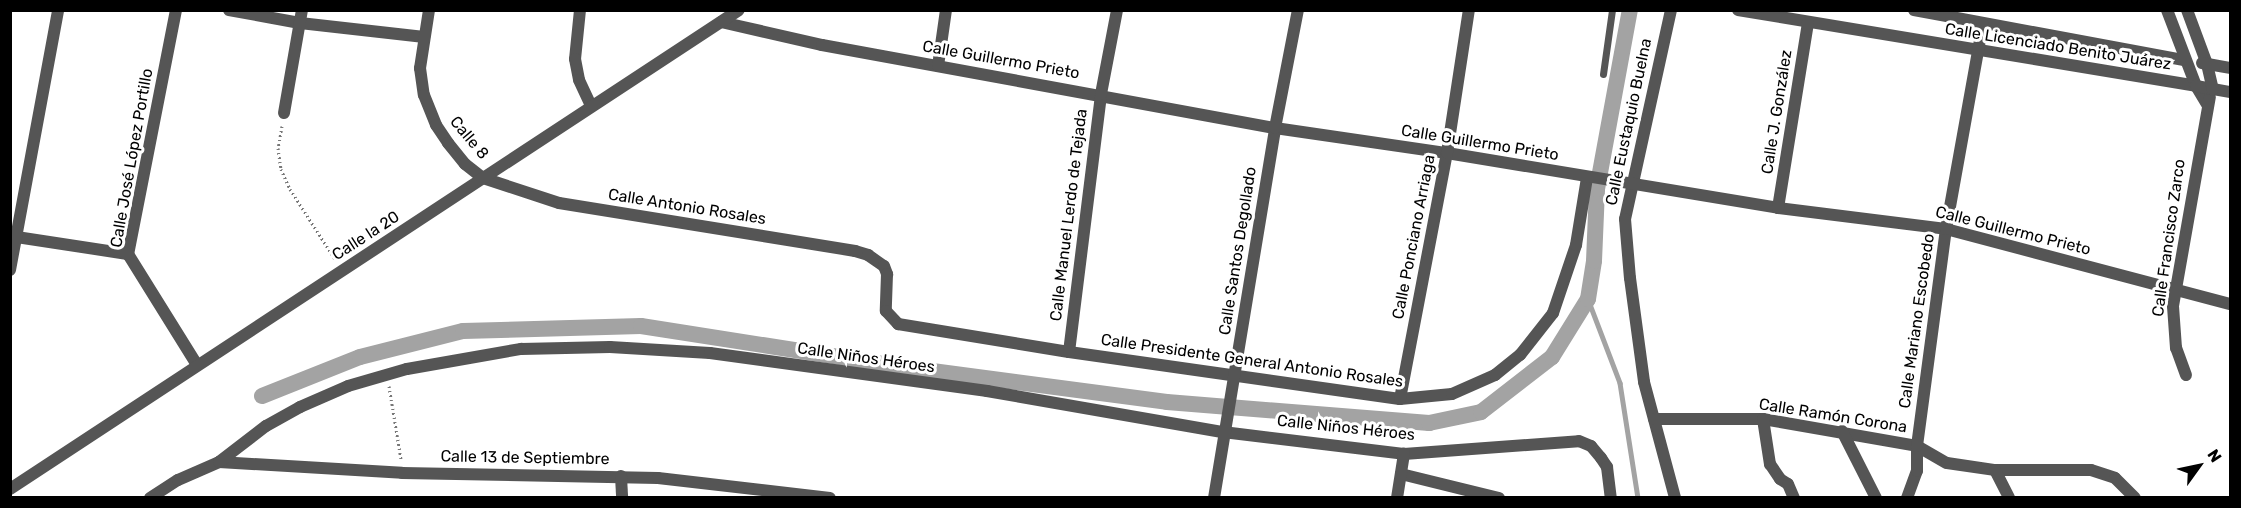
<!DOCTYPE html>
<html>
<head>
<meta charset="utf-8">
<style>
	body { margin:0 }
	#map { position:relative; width:2241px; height:508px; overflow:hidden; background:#fff; font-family:Rubik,sans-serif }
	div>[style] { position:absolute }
	.stream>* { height:4.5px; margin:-2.25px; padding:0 2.25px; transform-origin:2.25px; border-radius:2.25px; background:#a3a3a3 }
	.canal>* { height:16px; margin:-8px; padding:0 8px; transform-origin:8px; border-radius:8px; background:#a3a3a3 }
	.path>* { height:3px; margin-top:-1.5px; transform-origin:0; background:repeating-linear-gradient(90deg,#777 0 1.5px,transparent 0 4.5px) }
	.service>* { height:7px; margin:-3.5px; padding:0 3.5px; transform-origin:3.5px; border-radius:3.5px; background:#555 }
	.minor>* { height:12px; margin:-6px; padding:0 6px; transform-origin:6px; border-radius:6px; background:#555 }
	.tertiary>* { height:12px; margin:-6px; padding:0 6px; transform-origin:6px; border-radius:6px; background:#555 }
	span { translate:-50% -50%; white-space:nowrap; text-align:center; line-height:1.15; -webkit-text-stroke:6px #fff; paint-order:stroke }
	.street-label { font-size:16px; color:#000 }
	.frame { position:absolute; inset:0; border:12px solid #000; pointer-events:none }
	.north { position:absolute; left:2169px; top:436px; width:60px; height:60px; -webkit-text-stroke:4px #fff; paint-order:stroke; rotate:57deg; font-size:16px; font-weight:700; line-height:24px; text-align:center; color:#000 }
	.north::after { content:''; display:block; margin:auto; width:21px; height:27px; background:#000; clip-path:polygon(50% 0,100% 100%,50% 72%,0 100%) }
</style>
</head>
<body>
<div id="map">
	<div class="stream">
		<i style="left:1588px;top:299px;width:90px;rotate:69.1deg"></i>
		<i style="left:1620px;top:383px;width:116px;rotate:81.1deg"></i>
	</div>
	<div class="canal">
		<i style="left:262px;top:396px;width:105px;rotate:-21.7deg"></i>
		<i style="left:360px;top:357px;width:106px;rotate:-14.2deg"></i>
		<i style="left:463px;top:331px;width:178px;rotate:-1.6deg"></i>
		<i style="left:641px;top:326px;width:264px;rotate:8.9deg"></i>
		<i style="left:902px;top:367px;width:267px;rotate:7.5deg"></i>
		<i style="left:1167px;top:402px;width:263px;rotate:4.6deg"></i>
		<i style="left:1429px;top:423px;width:53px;rotate:-11.9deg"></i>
		<i style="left:1481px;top:412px;width:90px;rotate:-37.8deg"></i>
		<i style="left:1552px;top:357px;width:68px;rotate:-58.2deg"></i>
		<i style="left:1588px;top:299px;width:38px;rotate:-81deg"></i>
		<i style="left:1594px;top:261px;width:72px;rotate:-87.6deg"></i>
		<i style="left:1597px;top:189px;width:182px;rotate:-79.6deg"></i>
	</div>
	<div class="path">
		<i style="left:282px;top:126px;width:22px;rotate:100deg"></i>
		<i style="left:278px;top:148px;width:21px;rotate:82deg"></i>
		<i style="left:281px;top:169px;width:22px;rotate:66deg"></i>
		<i style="left:290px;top:189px;width:83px;rotate:57.3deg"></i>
		<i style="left:389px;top:386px;width:74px;rotate:80.7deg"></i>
	</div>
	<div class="service">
		<i style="left:1603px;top:74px;width:65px;rotate:-82deg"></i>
	</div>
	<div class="minor">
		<i style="left:176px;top:10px;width:249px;rotate:101.1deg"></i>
		<i style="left:128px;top:254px;width:131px;rotate:58.1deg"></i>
		<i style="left:229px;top:10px;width:72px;rotate:10.4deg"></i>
		<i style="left:300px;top:23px;width:125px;rotate:6.4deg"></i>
		<i style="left:429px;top:10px;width:59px;rotate:98.8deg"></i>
		<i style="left:420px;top:68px;width:27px;rotate:82deg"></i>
		<i style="left:424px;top:95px;width:32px;rotate:68deg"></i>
		<i style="left:436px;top:125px;width:22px;rotate:56deg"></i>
		<i style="left:448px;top:143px;width:27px;rotate:51deg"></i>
		<i style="left:465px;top:164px;width:23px;rotate:38deg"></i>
		<i style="left:483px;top:178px;width:80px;rotate:18.2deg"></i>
		<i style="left:559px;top:203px;width:300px;rotate:9.2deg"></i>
		<i style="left:855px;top:251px;width:14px;rotate:17deg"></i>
		<i style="left:868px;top:255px;width:19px;rotate:35deg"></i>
		<i style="left:884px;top:266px;width:9px;rotate:69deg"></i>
		<i style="left:887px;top:274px;width:37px;rotate:92deg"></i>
		<i style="left:886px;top:311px;width:18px;rotate:47deg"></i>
		<i style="left:898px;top:324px;width:173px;rotate:9.3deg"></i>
		<i style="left:1069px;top:352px;width:334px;rotate:8.1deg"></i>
		<i style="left:1400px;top:399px;width:52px;rotate:-5.5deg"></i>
		<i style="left:1452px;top:394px;width:47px;rotate:-23.8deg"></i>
		<i style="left:1495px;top:375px;width:32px;rotate:-39deg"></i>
		<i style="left:1520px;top:355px;width:53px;rotate:-51.8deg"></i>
		<i style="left:1553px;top:313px;width:72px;rotate:-71.3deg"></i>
		<i style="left:1576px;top:245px;width:68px;rotate:-80.7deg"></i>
		<i style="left:580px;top:10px;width:49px;rotate:95.8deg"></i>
		<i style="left:575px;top:59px;width:21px;rotate:79deg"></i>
		<i style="left:579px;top:80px;width:29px;rotate:65deg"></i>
		<i style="left:1671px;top:10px;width:214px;rotate:102.4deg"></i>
		<i style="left:1625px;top:219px;width:59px;rotate:85.2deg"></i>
		<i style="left:1630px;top:278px;width:105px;rotate:82.3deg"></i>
		<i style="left:1644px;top:382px;width:120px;rotate:75deg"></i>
		<i style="left:1738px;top:10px;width:464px;rotate:9.4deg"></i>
		<i style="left:2196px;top:86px;width:21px;rotate:59deg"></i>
		<i style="left:1914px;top:10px;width:276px;rotate:10.5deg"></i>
		<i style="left:721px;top:22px;width:104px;rotate:12.8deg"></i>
		<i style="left:822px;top:45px;width:461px;rotate:10.4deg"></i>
		<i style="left:1275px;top:128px;width:174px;rotate:8.3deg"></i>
		<i style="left:1447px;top:153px;width:336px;rotate:9.4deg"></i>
		<i style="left:1778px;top:208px;width:169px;rotate:7.1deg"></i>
		<i style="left:1946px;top:229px;width:294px;rotate:14.8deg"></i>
		<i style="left:938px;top:66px;width:57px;rotate:-81.9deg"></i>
		<i style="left:284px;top:113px;width:105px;rotate:-80.1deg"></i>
		<i style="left:1778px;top:208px;width:188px;rotate:-80.8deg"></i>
		<i style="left:10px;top:236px;width:119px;rotate:8.7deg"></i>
		<i style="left:10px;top:270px;width:264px;rotate:-79.5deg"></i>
		<i style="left:1069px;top:352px;width:260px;rotate:-82.9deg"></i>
		<i style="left:1101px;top:94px;width:86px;rotate:-79.2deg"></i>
		<i style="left:2186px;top:375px;width:29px;rotate:-110deg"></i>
		<i style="left:2176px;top:348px;width:42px;rotate:-94.1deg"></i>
		<i style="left:2173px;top:306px;width:212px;rotate:-80deg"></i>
		<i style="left:1400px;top:399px;width:250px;rotate:-79.2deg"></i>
		<i style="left:1447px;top:153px;width:145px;rotate:-81.3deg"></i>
		<i style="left:1654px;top:419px;width:109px"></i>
		<i style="left:1763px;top:419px;width:156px;rotate:9.9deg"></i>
		<i style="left:1917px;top:446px;width:34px;rotate:30deg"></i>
		<i style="left:1947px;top:463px;width:49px;rotate:8.3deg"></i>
		<i style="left:1995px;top:470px;width:96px"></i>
		<i style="left:2091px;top:470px;width:25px;rotate:18deg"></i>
		<i style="left:2115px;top:478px;width:28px;rotate:45deg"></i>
		<i style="left:1763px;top:419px;width:46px;rotate:81.2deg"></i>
		<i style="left:1770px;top:464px;width:18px;rotate:56deg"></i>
		<i style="left:1780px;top:479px;width:9px;rotate:32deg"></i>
		<i style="left:1788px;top:484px;width:15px;rotate:67deg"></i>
		<i style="left:1842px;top:431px;width:75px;rotate:63.1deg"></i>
		<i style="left:219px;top:462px;width:183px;rotate:3.4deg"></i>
		<i style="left:402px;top:473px;width:256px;rotate:1.1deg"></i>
		<i style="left:658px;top:478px;width:173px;rotate:6.6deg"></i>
		<i style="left:1995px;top:470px;width:31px;rotate:63deg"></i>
		<i style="left:1401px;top:474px;width:101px;rotate:13.8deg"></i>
		<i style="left:621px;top:476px;width:22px;rotate:87deg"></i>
		<i style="left:150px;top:498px;width:33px;rotate:-33deg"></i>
		<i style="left:178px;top:480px;width:45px;rotate:-23.7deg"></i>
		<i style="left:219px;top:462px;width:59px;rotate:-37.5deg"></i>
		<i style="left:266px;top:426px;width:39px;rotate:-29deg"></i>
		<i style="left:300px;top:407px;width:52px;rotate:-23.6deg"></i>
		<i style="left:348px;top:386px;width:61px;rotate:-16.1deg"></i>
		<i style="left:407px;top:369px;width:116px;rotate:-10deg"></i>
		<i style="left:521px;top:349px;width:89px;rotate:-1.3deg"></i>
		<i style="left:610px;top:347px;width:100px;rotate:3.4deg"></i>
		<i style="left:710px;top:353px;width:280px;rotate:7.8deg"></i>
		<i style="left:987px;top:391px;width:240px;rotate:9.9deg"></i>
		<i style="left:1223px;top:432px;width:182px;rotate:6.9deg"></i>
		<i style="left:1404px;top:454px;width:175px;rotate:-4.2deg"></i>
		<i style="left:1579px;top:441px;width:13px;rotate:23deg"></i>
		<i style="left:1591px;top:446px;width:16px;rotate:50deg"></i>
		<i style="left:1601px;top:458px;width:11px;rotate:56deg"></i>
		<i style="left:1607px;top:467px;width:31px;rotate:83deg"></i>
		<i style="left:1214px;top:498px;width:375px;rotate:-80.6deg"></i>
		<i style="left:1275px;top:128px;width:120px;rotate:-79deg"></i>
		<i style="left:1397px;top:498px;width:45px;rotate:-81deg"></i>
		<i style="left:1907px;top:498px;width:29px;rotate:-70deg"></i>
		<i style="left:1917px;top:471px;width:25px;rotate:-90deg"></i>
		<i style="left:1917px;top:446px;width:219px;rotate:-82.4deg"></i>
		<i style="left:1946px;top:229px;width:208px;rotate:-79.8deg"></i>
	</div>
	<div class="tertiary">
		<i style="left:2167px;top:10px;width:81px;rotate:69.1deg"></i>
		<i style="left:2196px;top:86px;width:35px;rotate:10deg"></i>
		<i style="left:2187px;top:10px;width:58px;rotate:69.7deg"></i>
		<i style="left:2207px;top:64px;width:26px;rotate:77deg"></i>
		<i style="left:2202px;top:63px;width:28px;rotate:10deg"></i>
		<i style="left:10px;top:489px;width:872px;rotate:-33.31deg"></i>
	</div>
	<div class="street-label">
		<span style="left:2058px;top:47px;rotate:9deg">Calle Licenciado Benito Juárez</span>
		<span style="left:1001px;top:60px;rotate:10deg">Calle Guillermo Prieto</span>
		<span style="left:1777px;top:112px;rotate:-81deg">Calle J. González</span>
		<span style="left:1629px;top:122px;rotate:-78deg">Calle Eustaquio Buelna</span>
		<span style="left:469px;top:138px;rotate:50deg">Calle 8</span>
		<span style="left:1480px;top:143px;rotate:9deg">Calle Guillermo Prieto</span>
		<span style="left:132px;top:158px;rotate:-80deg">Calle José López Portillo</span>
		<span style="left:687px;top:207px;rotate:9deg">Calle Antonio Rosales</span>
		<span style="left:1069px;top:215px;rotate:-83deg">Calle Manuel Lerdo de Tejada</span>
		<span style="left:2013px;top:231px;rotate:14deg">Calle Guillermo Prieto</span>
		<span style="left:366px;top:236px;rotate:-33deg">Calle la 20</span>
		<span style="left:1414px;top:237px;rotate:-79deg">Calle Ponciano Arriaga</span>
		<span style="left:2169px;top:238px;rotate:-82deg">Calle Francisco Zarco</span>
		<span style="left:1238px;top:251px;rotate:-81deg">Calle Santos Degollado</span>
		<span style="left:1917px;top:321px;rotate:-82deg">Calle Mariano Escobedo</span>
		<span style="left:866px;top:358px;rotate:8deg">Calle Niños Héroes</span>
		<span style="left:1252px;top:361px;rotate:8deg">Calle Presidente General Antonio Rosales</span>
		<span style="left:1833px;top:416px;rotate:9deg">Calle Ramón Corona</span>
		<span style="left:1346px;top:428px;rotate:6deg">Calle Niños Héroes</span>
		<span style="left:525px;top:458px;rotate:1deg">Calle 13 de Septiembre</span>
	</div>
	<div class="frame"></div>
	<div class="north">N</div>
</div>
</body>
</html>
